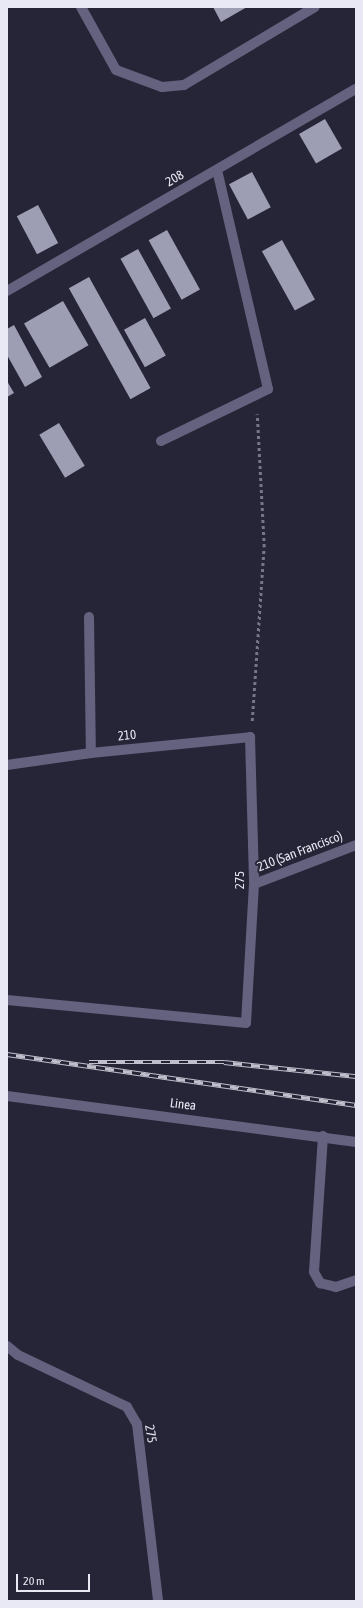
<!DOCTYPE html>
<html>
<head>
<meta charset="utf-8">
<style>
	body { margin:0 }
	#map { position:relative; width:363px; height:1608px; overflow:hidden; background:#262537; font-family:"Asap Condensed",sans-serif }
	div>[style] { position:absolute }
	.building>* { inset:0; background:#9d9db3; transform-origin:0 0 }
	.path>* { height:2.5px; margin-top:-1.25px; transform-origin:0; background:repeating-linear-gradient(90deg,#777686 0 3px,transparent 0 6px) }
	.minor>* { height:10px; margin:-5px; padding:0 5px; transform-origin:5px; border-radius:5px; background:#64627e }
	.rail>* { height:4.5px; margin-top:-2.25px; transform-origin:0; background:repeating-linear-gradient(90deg,#262537 0 9px,#c0c0cd 0 18px); box-sizing:border-box; border-block:1px solid #c0c0cd }
	span { translate:-50% -50%; white-space:nowrap; text-align:center; line-height:1.15; -webkit-text-stroke:4px #262537; paint-order:stroke }
	.street-label { font-size:13px; color:#e9e9f5 }
	.frame { position:absolute; inset:0; border:8px solid #e9e9f5; pointer-events:none }
	.scale { position:absolute; left:16px; top:1574px; width:74px; height:18px; box-sizing:border-box; border:2px solid #e9e9f5; border-top:0; padding-left:5px; font-size:12px; line-height:14px; white-space:nowrap; color:#e9e9f5; -webkit-text-stroke:3px #262537; paint-order:stroke }
</style>
</head>
<body>
<div id="map">
	<div class="building">
		<i style="clip-path:polygon(213px 7px,247px 7px,221px 22px)"></i>
		<i style="left:325px;top:119px;width:34px;height:30px;rotate:60deg"></i>
		<i style="left:252px;top:172px;width:40px;height:26px;rotate:62deg"></i>
		<i style="left:38px;top:205px;width:43px;height:24px;rotate:62deg"></i>
		<i style="left:167px;top:230px;width:68px;height:21px;rotate:61deg"></i>
		<i style="left:282px;top:240px;width:68px;height:23px;rotate:61deg"></i>
		<i style="left:138px;top:249px;width:68px;height:20px;rotate:61deg"></i>
		<i style="left:89px;top:277px;width:127px;height:23px;rotate:61deg"></i>
		<i style="left:63px;top:301px;width:51px;height:45px;rotate:60deg"></i>
		<i style="left:145px;top:318px;width:43px;height:24px;rotate:61deg"></i>
		<i style="clip-path:polygon(14px 325px,42px 377px,25px 387px,7px 355px,7px 329px)"></i>
		<i style="clip-path:polygon(7px 381px,14px 393px,7px 397px)"></i>
		<i style="left:59px;top:423px;width:50px;height:23px;rotate:59deg"></i>
	</div>
	<div class="path">
		<i style="left:252px;top:721px;width:174px;rotate:-86.1deg"></i>
		<i style="left:264px;top:547px;width:133px;rotate:-93deg"></i>
	</div>
	<div class="minor">
		<i style="left:81px;top:7px;width:72px;rotate:60.9deg"></i>
		<i style="left:116px;top:70px;width:49px;rotate:20.3deg"></i>
		<i style="left:162px;top:87px;width:22px;rotate:-5deg"></i>
		<i style="left:184px;top:85px;width:152px;rotate:-30.8deg"></i>
		<i style="left:7px;top:291px;width:403px;rotate:-30.1deg"></i>
		<i style="left:161px;top:441px;width:119px;rotate:-25.9deg"></i>
		<i style="left:268px;top:389px;width:225px;rotate:-103.1deg"></i>
		<i style="left:89px;top:617px;width:136px;rotate:89.2deg"></i>
		<i style="left:7px;top:765px;width:85px;rotate:-8.1deg"></i>
		<i style="left:91px;top:753px;width:160px;rotate:-5.7deg"></i>
		<i style="left:250px;top:737px;width:147px;rotate:88.4deg"></i>
		<i style="left:254px;top:884px;width:139px;rotate:93.3deg"></i>
		<i style="left:246px;top:1023px;width:240px;rotate:-174.5deg"></i>
		<i style="left:254px;top:884px;width:109px;rotate:-20.9deg"></i>
		<i style="left:7px;top:1096px;width:352px;rotate:7.5deg"></i>
		<i style="left:323px;top:1136px;width:136px;rotate:93.8deg"></i>
		<i style="left:314px;top:1272px;width:13px;rotate:61deg"></i>
		<i style="left:320px;top:1283px;width:16px;rotate:14deg"></i>
		<i style="left:336px;top:1287px;width:21px;rotate:-19deg"></i>
		<i style="left:7px;top:1346px;width:14px;rotate:39deg"></i>
		<i style="left:18px;top:1355px;width:121px;rotate:25.5deg"></i>
		<i style="left:127px;top:1407px;width:20px;rotate:60deg"></i>
		<i style="left:137px;top:1424px;width:178px;rotate:83.2deg"></i>
	</div>
	<div class="rail">
		<i style="left:7px;top:1054px;width:353px;rotate:8.3deg"></i>
		<i style="left:89px;top:1062px;width:135px"></i>
		<i style="left:224px;top:1062px;width:133px;rotate:6.1deg"></i>
	</div>
	<div class="street-label">
		<span style="left:175px;top:179px;rotate:-30deg">208</span>
		<span style="left:127px;top:736px;rotate:-6deg">210</span>
		<span style="left:300px;top:852px;rotate:-21deg">210 (San Francisco)</span>
		<span style="left:240px;top:880px;rotate:-90deg">275</span>
		<span style="left:183px;top:1105px;rotate:7deg">Linea</span>
		<span style="left:150px;top:1434px;rotate:80deg">275</span>
	</div>
	<div class="frame"></div>
	<div class="scale">20 m</div>
</div>
</body>
</html>
